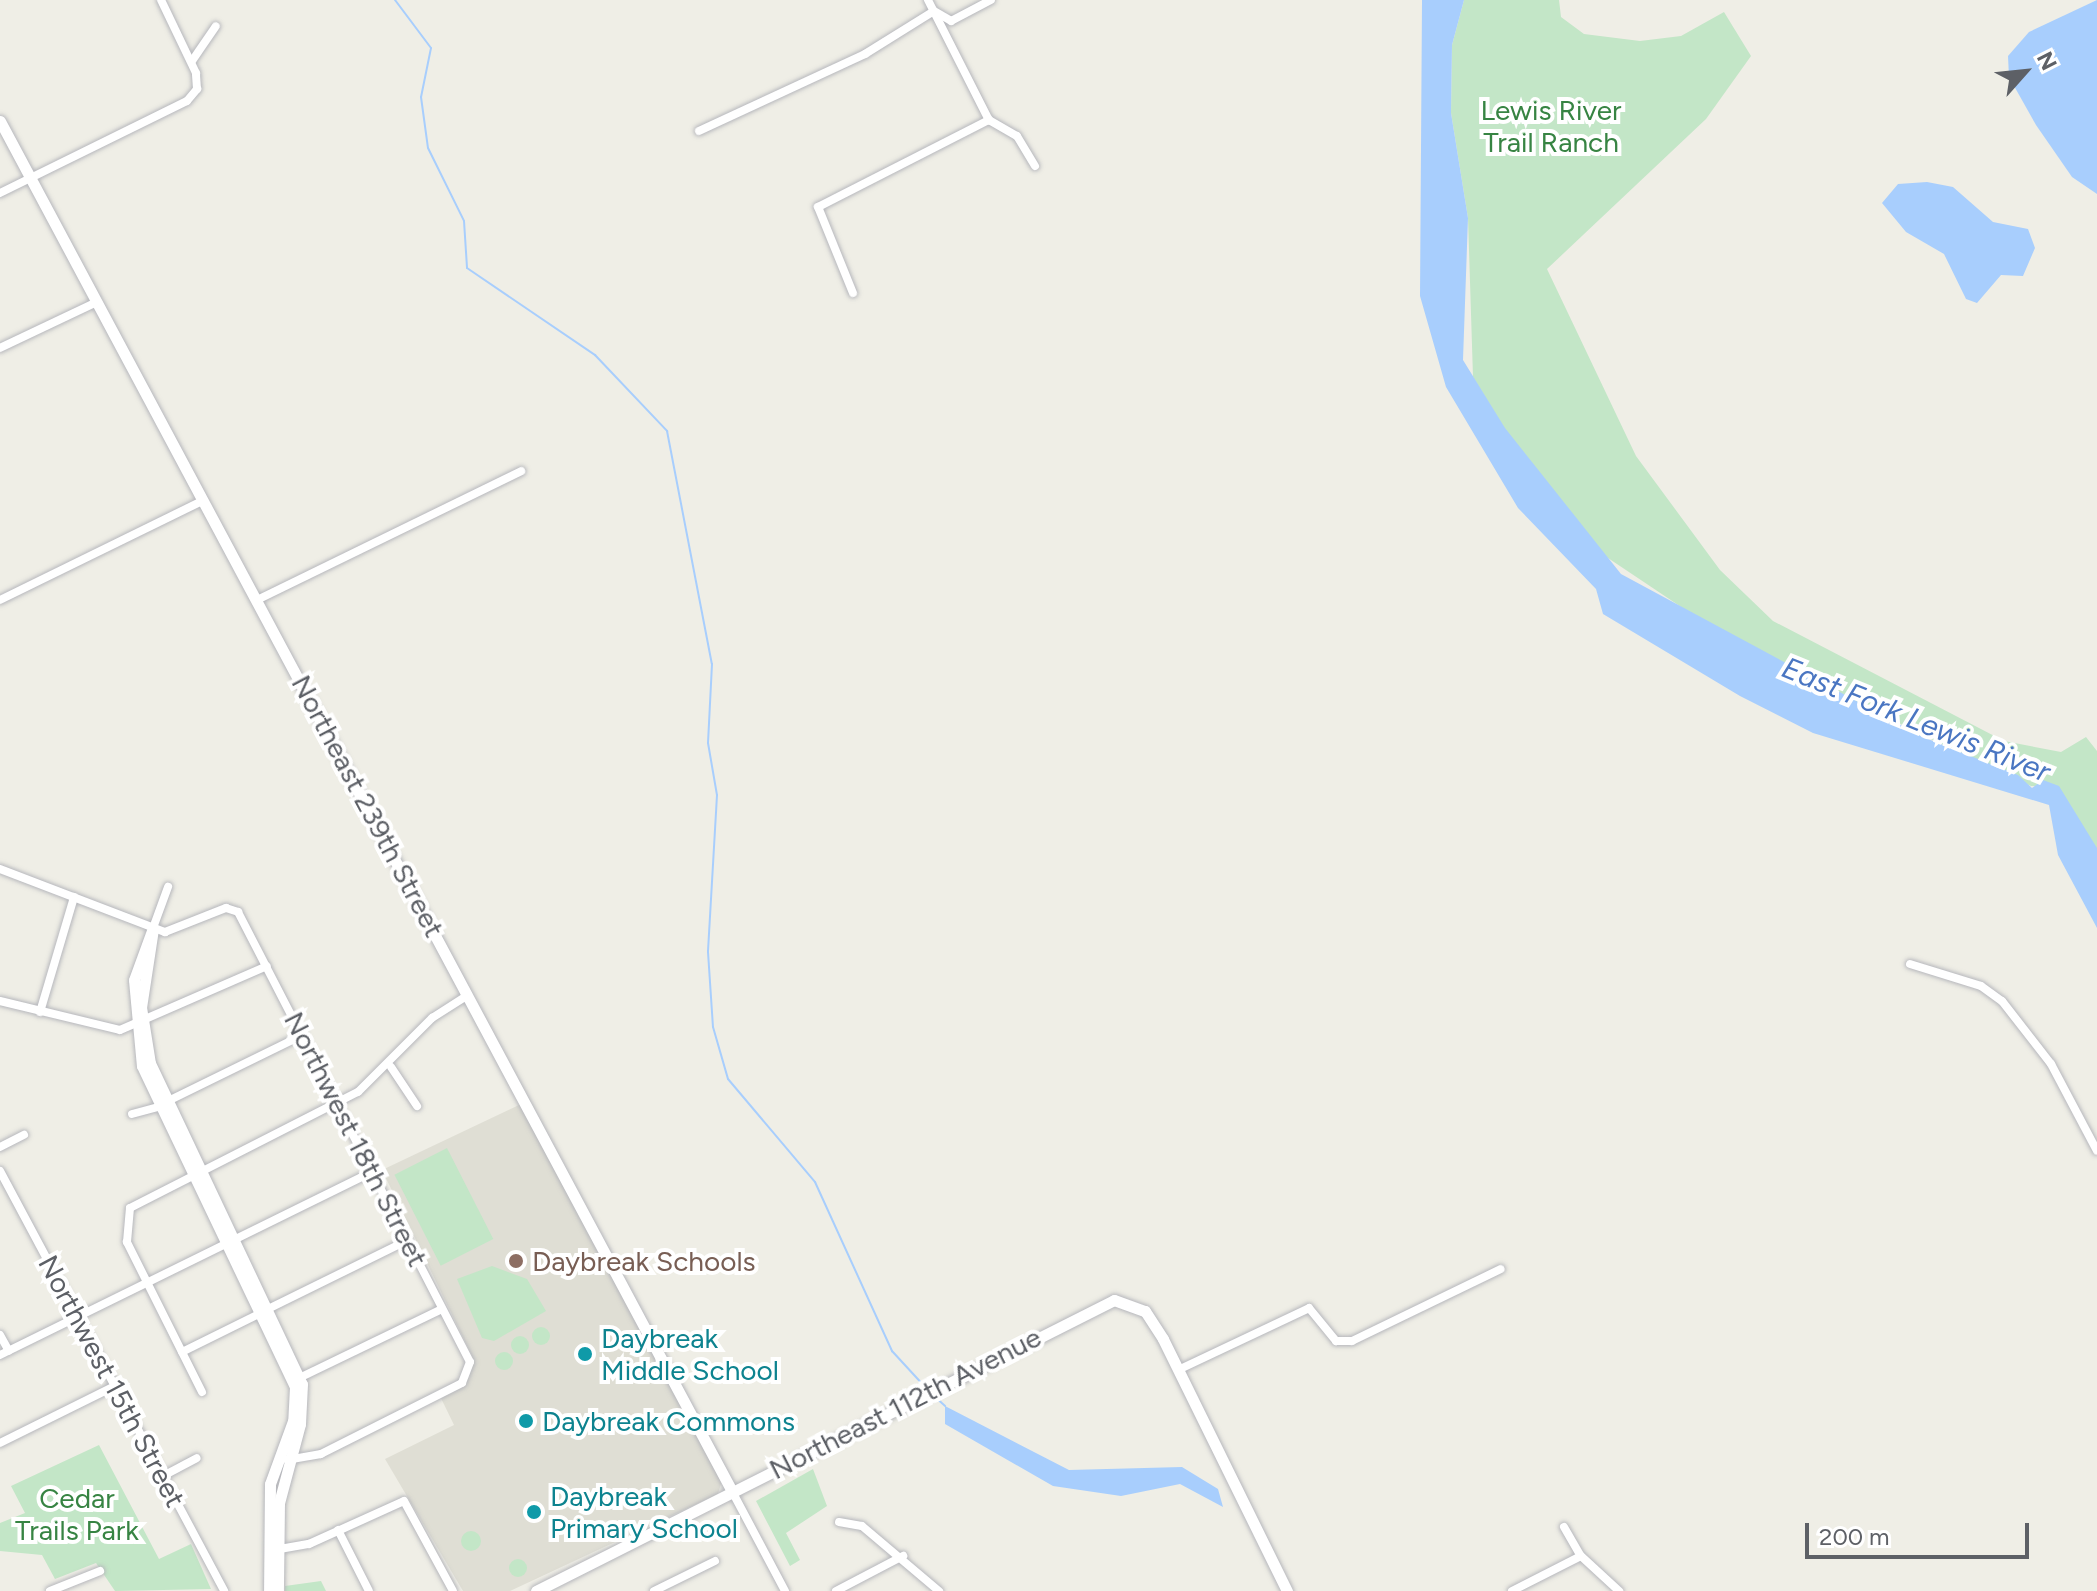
<!DOCTYPE html>
<html>
<head>
<meta charset="utf-8">
<style>
	body { margin:0 }
	#map { position:relative; width:2097px; height:1591px; overflow:hidden; background:#efeee6; font-family:Figtree,sans-serif }
	div>[style] { position:absolute }
	.education>* { inset:0; background:#dfded4 }
	.green>* { inset:0; background:#c3e6c7; transform-origin:0 0 }
	.round { border-radius:50% }
	.water>* { inset:0; background:#a8cefd }
	.stream>* { height:2px; margin:-1px; padding:0 1px; transform-origin:1px; border-radius:1px; background:#a8cefd }
	.roads { filter:drop-shadow(0 0 2px #b6b7bc) drop-shadow(0 0 2px #b6b7bc) }
	.street>* { height:8px; margin:-4px; padding:0 4px; transform-origin:4px; border-radius:4px; background:#fff }
	.secondary>* { height:11px; margin:-5.5px; padding:0 5.5px; transform-origin:5.5px; border-radius:5.5px; background:#fff }
	.dots>* { width:22px; height:22px; translate:-50% -50%; box-sizing:border-box; border:4px solid #fff; border-radius:50% }
	span { translate:-50% -50%; white-space:nowrap; text-align:center; line-height:1.15; -webkit-text-stroke:8px #fff; paint-order:stroke }
	.park-label { font-size:28px; color:#378443 }
	.street-label { font-size:28px; color:#5d6066 }
	.education-label { font-size:28px; color:#785e54 }
	.left { translate:0 -50%; text-align:left }
	.culture-label { font-size:28px; color:#0d838f }
	.water-label { font-size:30px; color:#4a76c2; font-style:italic }
	.north { position:absolute; left:1985px; top:32px; width:80px; height:80px; -webkit-text-stroke:6px #fff; paint-order:stroke; rotate:63deg; font-size:22px; font-weight:700; line-height:32px; text-align:center; color:#5d6066 }
	.north::after { content:''; display:block; margin:auto; width:28px; height:36px; background:#5d6066; clip-path:polygon(50% 0,100% 100%,50% 72%,0 100%) }
	.scale { position:absolute; left:1805px; top:1523px; width:224px; height:36px; box-sizing:border-box; border:4px solid #5d6066; border-top:0; padding-left:10px; font-size:24px; line-height:28px; white-space:nowrap; color:#5d6066; -webkit-text-stroke:6px #fff; paint-order:stroke }
</style>
</head>
<body>
<div id="map">
	<div class="education">
		<i style="clip-path:polygon(521px 1104px,722px 1480px,718px 1494px,510px 1591px,463px 1591px,385px 1459px,454px 1425px,439px 1394px,469px 1378px,474px 1360px,382px 1170px)"></i>
	</div>
	<div class="green">
		<i style="clip-path:polygon(1464px 0,1559px 0,1561px 17px,1584px 34px,1640px 41px,1681px 36px,1724px 12px,1751px 56px,1706px 119px,1547px 269px,1636px 456px,1720px 570px,1773px 621px,2004px 741px,2061px 752px,2086px 737px,2097px 751px,2097px 856px,2057px 786px,2031px 786px,1984px 765px,1732px 641px,1599px 552px,1527px 466px,1473px 377px,1468px 218px,1451px 113px,1452px 45px)"></i>
		<i style="left:447px;top:1148px;width:102px;height:59px;rotate:63deg"></i>
		<i style="clip-path:polygon(492px 1266px,527px 1279px,546px 1311px,494px 1341px,482px 1338px,457px 1279px)"></i>
		<i class="round" style="left:532px;top:1327px;width:18px;height:18px"></i>
		<i class="round" style="left:511px;top:1336px;width:18px;height:18px"></i>
		<i class="round" style="left:495px;top:1352px;width:18px;height:18px"></i>
		<i style="clip-path:polygon(99px 1445px,159px 1559px,191px 1544px,211px 1589px,115px 1591px,96px 1563px,55px 1579px,42px 1555px,0 1551px,0 1523px,25px 1513px,11px 1486px)"></i>
		<i style="clip-path:polygon(813px 1469px,827px 1506px,786px 1533px,800px 1560px,790px 1566px,756px 1501px)"></i>
		<i class="round" style="left:461px;top:1531px;width:20px;height:20px"></i>
		<i class="round" style="left:509px;top:1559px;width:18px;height:18px"></i>
		<i style="clip-path:polygon(321px 1581px,326px 1591px,285px 1591px,285px 1586px)"></i>
	</div>
	<div class="water">
		<i style="clip-path:polygon(1422px 0,1464px 0,1452px 45px,1451px 113px,1468px 218px,1463px 360px,1505px 428px,1621px 574px,1923px 737px,2018px 775px,2032px 788px,2043px 780px,2059px 786px,2097px 848px,2097px 928px,2058px 855px,2049px 805px,1813px 733px,1740px 696px,1603px 614px,1596px 589px,1518px 508px,1446px 387px,1420px 296px)"></i>
		<i style="clip-path:polygon(2097px 0,2097px 194px,2072px 177px,2036px 125px,2009px 77px,2008px 56px,2029px 32px)"></i>
		<i style="clip-path:polygon(1927px 182px,1953px 187px,1993px 222px,2028px 229px,2035px 248px,2023px 276px,2001px 275px,1977px 303px,1966px 299px,1944px 254px,1906px 232px,1882px 203px,1898px 184px)"></i>
		<i style="clip-path:polygon(945px 1406px,1069px 1470px,1182px 1467px,1218px 1489px,1223px 1507px,1180px 1484px,1121px 1496px,1053px 1486px,945px 1424px)"></i>
	</div>
	<div class="stream">
		<i style="left:395px;top:0;width:60px;rotate:53.1deg"></i>
		<i style="left:431px;top:48px;width:50px;rotate:101.5deg"></i>
		<i style="left:421px;top:97px;width:51px;rotate:82.2deg"></i>
		<i style="left:428px;top:148px;width:81px;rotate:63.7deg"></i>
		<i style="left:464px;top:221px;width:47px;rotate:86.3deg"></i>
		<i style="left:467px;top:268px;width:155px;rotate:34.2deg"></i>
		<i style="left:595px;top:355px;width:105px;rotate:46.5deg"></i>
		<i style="left:667px;top:431px;width:237px;rotate:79.1deg"></i>
		<i style="left:712px;top:664px;width:79px;rotate:92.9deg"></i>
		<i style="left:708px;top:743px;width:53px;rotate:80.2deg"></i>
		<i style="left:717px;top:795px;width:157px;rotate:93.3deg"></i>
		<i style="left:708px;top:952px;width:75px;rotate:86.2deg"></i>
		<i style="left:713px;top:1027px;width:54px;rotate:73.9deg"></i>
		<i style="left:728px;top:1079px;width:135px;rotate:49.8deg"></i>
		<i style="left:815px;top:1182px;width:186px;rotate:65.5deg"></i>
		<i style="left:892px;top:1351px;width:52px;rotate:47.4deg"></i>
		<i style="left:934px;top:1396px;width:15px;rotate:42deg"></i>
	</div>
	<div class="roads">
		<div class="street">
			<i style="left:928px;top:0;width:135px;rotate:63.1deg"></i>
			<i style="left:989px;top:120px;width:32px;rotate:30deg"></i>
			<i style="left:1017px;top:136px;width:35px;rotate:59deg"></i>
			<i style="left:192px;top:61px;width:42px;rotate:-55.6deg"></i>
			<i style="left:699px;top:131px;width:183px;rotate:-24.9deg"></i>
			<i style="left:865px;top:54px;width:81px;rotate:-31.9deg"></i>
			<i style="left:934px;top:11px;width:20px;rotate:30deg"></i>
			<i style="left:951px;top:21px;width:45px;rotate:-27.7deg"></i>
			<i style="left:0;top:193px;width:208px;rotate:-26.2deg"></i>
			<i style="left:187px;top:101px;width:16px;rotate:-50deg"></i>
			<i style="left:197px;top:89px;width:16px;rotate:-94deg"></i>
			<i style="left:196px;top:73px;width:81px;rotate:-115.6deg"></i>
			<i style="left:853px;top:293px;width:93px;rotate:-112.1deg"></i>
			<i style="left:818px;top:207px;width:192px;rotate:-27deg"></i>
			<i style="left:0;top:348px;width:107px;rotate:-25.4deg"></i>
			<i style="left:0;top:600px;width:227px;rotate:-26.1deg"></i>
			<i style="left:257px;top:600px;width:294px;rotate:-26deg"></i>
			<i style="left:0;top:869px;width:177px;rotate:20.9deg"></i>
			<i style="left:165px;top:932px;width:66px;rotate:-21.5deg"></i>
			<i style="left:226px;top:908px;width:13px;rotate:18deg"></i>
			<i style="left:238px;top:912px;width:506px;rotate:62.73deg"></i>
			<i style="left:470px;top:1362px;width:22px;rotate:111deg"></i>
			<i style="left:462px;top:1383px;width:158px;rotate:153.3deg"></i>
			<i style="left:321px;top:1454px;width:34px;rotate:170deg"></i>
			<i style="left:153px;top:928px;width:44px;rotate:-69.9deg"></i>
			<i style="left:1910px;top:964px;width:74px;rotate:17.2deg"></i>
			<i style="left:1981px;top:986px;width:26px;rotate:36deg"></i>
			<i style="left:2002px;top:1001px;width:80px;rotate:52.1deg"></i>
			<i style="left:2051px;top:1064px;width:98px;rotate:62.1deg"></i>
			<i style="left:0;top:1001px;width:123px;rotate:13.6deg"></i>
			<i style="left:120px;top:1030px;width:160px;rotate:-23.5deg"></i>
			<i style="left:40px;top:1012px;width:120px;rotate:-73.5deg"></i>
			<i style="left:391px;top:1067px;width:47px;rotate:56.3deg"></i>
			<i style="left:168px;top:1101px;width:150px;rotate:-26.1deg"></i>
			<i style="left:132px;top:1114px;width:28px;rotate:-15deg"></i>
			<i style="left:0;top:1147px;width:27px;rotate:-27deg"></i>
			<i style="left:0;top:1171px;width:476px;rotate:61.9deg"></i>
			<i style="left:270px;top:1308px;width:154px;rotate:-26.2deg"></i>
			<i style="left:0;top:1335px;width:18px;rotate:61deg"></i>
			<i style="left:182px;top:1352px;width:88px;rotate:-26.3deg"></i>
			<i style="left:0;top:1355px;width:417px;rotate:-26.2deg"></i>
			<i style="left:1178px;top:1370px;width:145px;rotate:-25.3deg"></i>
			<i style="left:1309px;top:1308px;width:43px;rotate:50.7deg"></i>
			<i style="left:1336px;top:1341px;width:16px"></i>
			<i style="left:1352px;top:1341px;width:165px;rotate:-25.8deg"></i>
			<i style="left:295px;top:1380px;width:163px;rotate:-25.8deg"></i>
			<i style="left:202px;top:1392px;width:168px;rotate:-116.6deg"></i>
			<i style="left:127px;top:1242px;width:34px;rotate:-85deg"></i>
			<i style="left:130px;top:1208px;width:256px;rotate:-27deg"></i>
			<i style="left:358px;top:1092px;width:105px;rotate:-45deg"></i>
			<i style="left:432px;top:1018px;width:43px;rotate:-32.6deg"></i>
			<i style="left:0;top:1443px;width:128px;rotate:-26.4deg"></i>
			<i style="left:163px;top:1476px;width:38px;rotate:-28deg"></i>
			<i style="left:733px;top:1493px;width:111px;rotate:62deg"></i>
			<i style="left:839px;top:1522px;width:23px;rotate:10deg"></i>
			<i style="left:862px;top:1526px;width:101px;rotate:40.2deg"></i>
			<i style="left:1564px;top:1527px;width:34px;rotate:60deg"></i>
			<i style="left:338px;top:1530px;width:68px;rotate:63.1deg"></i>
			<i style="left:274px;top:1550px;width:36px;rotate:-10deg"></i>
			<i style="left:309px;top:1544px;width:104px;rotate:-24.4deg"></i>
			<i style="left:404px;top:1501px;width:102px;rotate:61.4deg"></i>
			<i style="left:50px;top:1591px;width:54px;rotate:-21.8deg"></i>
			<i style="left:654px;top:1591px;width:68px;rotate:-26.2deg"></i>
			<i style="left:836px;top:1591px;width:76px;rotate:-27.6deg"></i>
			<i style="left:1512px;top:1591px;width:77px;rotate:-26.9deg"></i>
			<i style="left:1581px;top:1556px;width:52px;rotate:42.6deg"></i>
		</div>
		<div class="secondary">
			<i style="left:0;top:121px;width:1556px;rotate:61.89deg"></i>
			<i style="left:153px;top:928px;width:55px;rotate:110.1deg"></i>
			<i style="left:134px;top:980px;width:86px;rotate:84.7deg"></i>
			<i style="left:142px;top:1066px;width:356px;rotate:64.5deg"></i>
			<i style="left:295px;top:1387px;width:34px;rotate:93deg"></i>
			<i style="left:293px;top:1421px;width:67px;rotate:110.1deg"></i>
			<i style="left:270px;top:1484px;width:107px;rotate:90.5deg"></i>
			<i style="left:153px;top:929px;width:79px;rotate:98.7deg"></i>
			<i style="left:141px;top:1007px;width:57px;rotate:80.9deg"></i>
			<i style="left:150px;top:1063px;width:355px;rotate:64.7deg"></i>
			<i style="left:302px;top:1384px;width:40px;rotate:92.9deg"></i>
			<i style="left:300px;top:1424px;width:82px;rotate:104.9deg"></i>
			<i style="left:279px;top:1503px;width:88px;rotate:90.7deg"></i>
			<i style="left:536px;top:1591px;width:647px;rotate:-26.72deg"></i>
			<i style="left:1114px;top:1300px;width:33px;rotate:20deg"></i>
			<i style="left:1145px;top:1311px;width:33px;rotate:57deg"></i>
			<i style="left:1163px;top:1339px;width:281px;rotate:63.8deg"></i>
		</div>
	</div>
	<div class="dots">
		<i style="left:516px;top:1261px;background:#8d6e63"></i>
		<i style="left:585px;top:1354px;background:#0f9aa8"></i>
		<i style="left:526px;top:1421px;background:#0f9aa8"></i>
		<i style="left:534px;top:1512px;background:#0f9aa8"></i>
	</div>
	<div class="park-label">
		<span style="left:1551px;top:126px">Lewis River<br>Trail Ranch</span>
		<span style="left:77px;top:1514px">Cedar<br>Trails Park</span>
	</div>
	<div class="street-label">
		<span style="left:368px;top:806px;rotate:62deg">Northeast 239th Street</span>
		<span style="left:356px;top:1139px;rotate:63deg">Northwest 18th Street</span>
		<span style="left:112px;top:1381px;rotate:62deg">Northwest 15th Street</span>
		<span style="left:905px;top:1403px;rotate:-27deg">Northeast 112th Avenue</span>
	</div>
	<div class="education-label">
		<span class="left" style="left:532px;top:1261px">Daybreak Schools</span>
	</div>
	<div class="culture-label">
		<span class="left" style="left:601px;top:1354px">Daybreak<br>Middle School</span>
		<span class="left" style="left:542px;top:1421px">Daybreak Commons</span>
		<span class="left" style="left:550px;top:1512px">Daybreak<br>Primary School</span>
	</div>
	<div class="water-label">
		<span style="left:1916px;top:720px;rotate:22deg">East Fork Lewis River</span>
	</div>
	<div class="north">N</div>
	<div class="scale">200 m</div>
</div>
</body>
</html>
